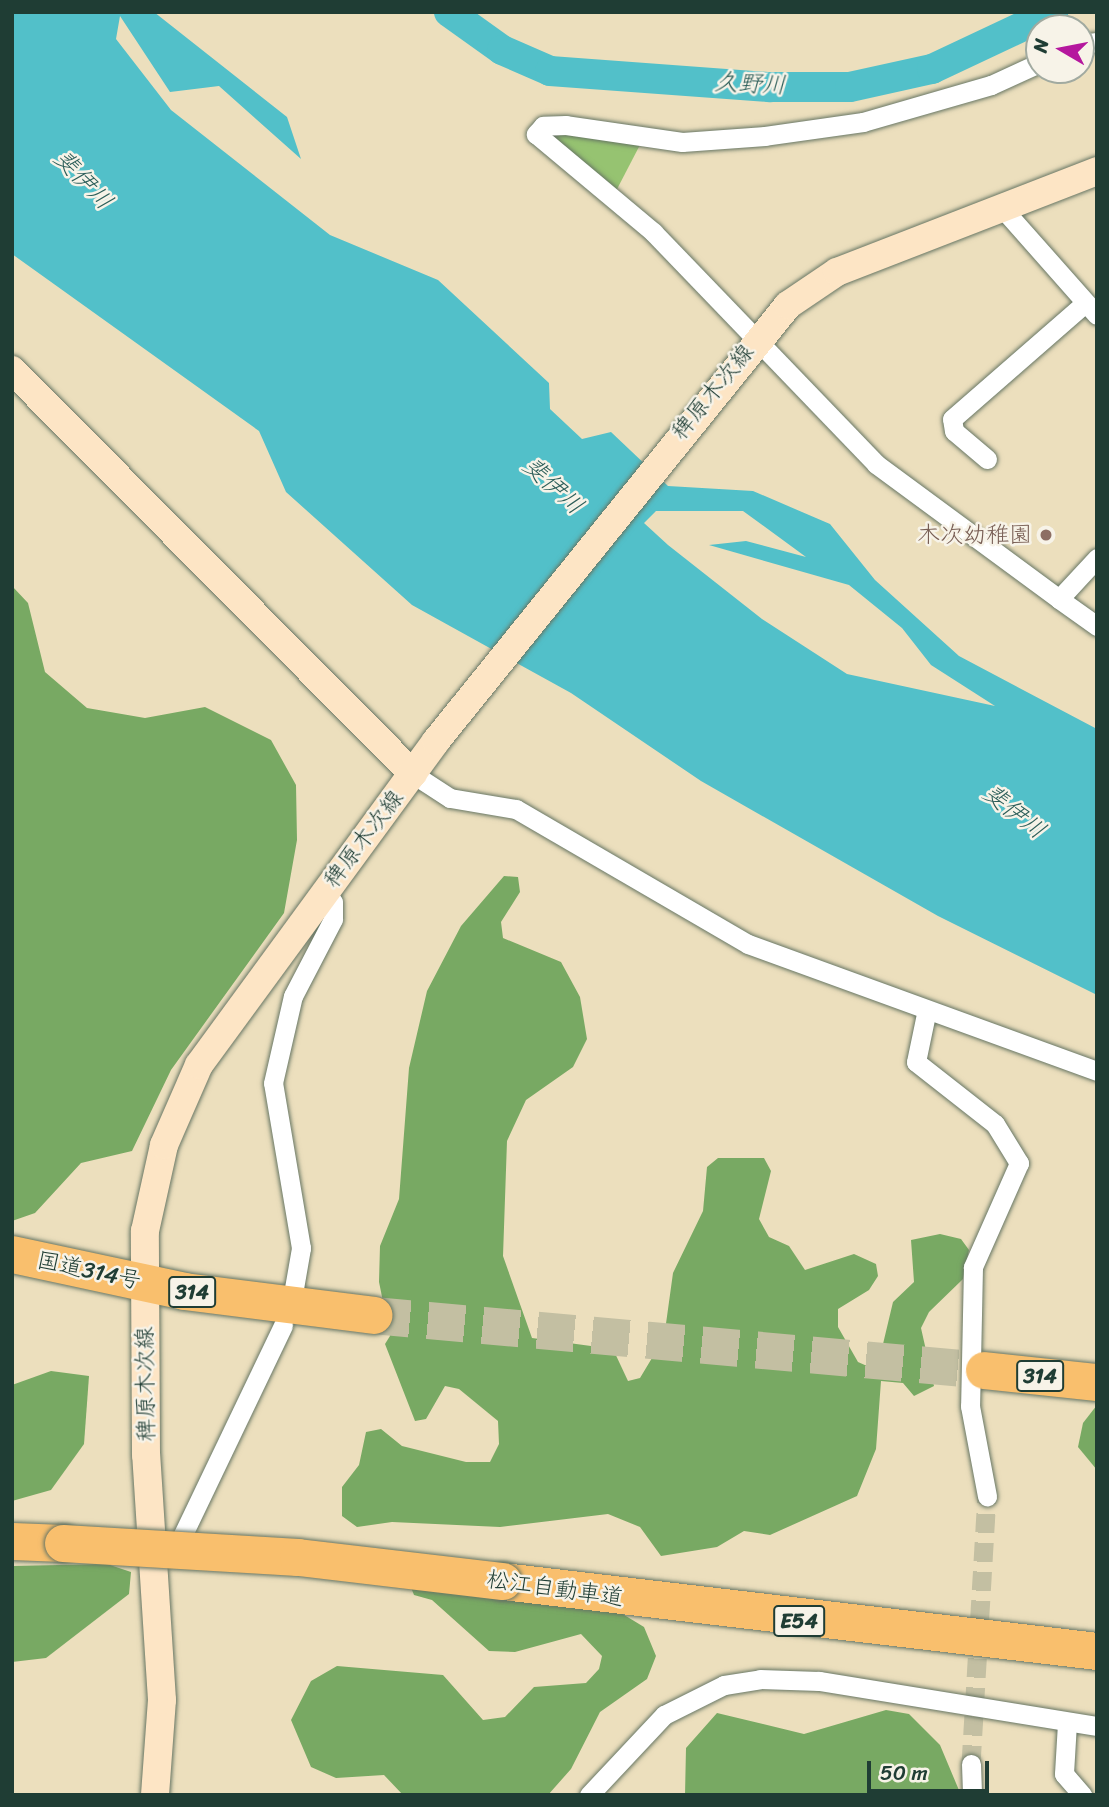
<!DOCTYPE html>
<html>
<head>
<meta charset="utf-8">
<style>
	body { margin:0 }
	#map { position:relative; width:1109px; height:1807px; overflow:hidden; background:#ecdfbd; font-family:Sriracha,"Klee One",sans-serif }
	div>[style] { position:absolute }
	.green>* { inset:0; background:#96c371 }
	.forest>* { inset:0; background:#78a963 }
	.water>* { inset:0; background:#52c0c9 }
	.river>* { height:30px; margin:-15px; padding:0 15px; transform-origin:15px; border-radius:15px; background:#52c0c9 }
	.street-tunnel>* { height:19px; margin-top:-9.5px; transform-origin:0; background:repeating-linear-gradient(90deg,#c3bfa2 0 19px,transparent 0 29px) }
	.highway-tunnel>* { height:37px; margin-top:-18.5px; transform-origin:0; background:repeating-linear-gradient(90deg,#c3bfa2 0 37px,transparent 0 55px) }
	.roads { filter:drop-shadow(0 0 2px #677664) drop-shadow(0 0 2px #677664) }
	.street>* { height:19px; margin:-9.5px; padding:0 9.5px; transform-origin:9.5px; border-radius:9.5px; background:#fff }
	.secondary>* { height:28px; margin:-14px; padding:0 14px; transform-origin:14px; border-radius:14px; background:#fde5c5 }
	.highway>* { height:37px; margin:-18.5px; padding:0 18.5px; transform-origin:18.5px; border-radius:18.5px; background:#f9bf6d }
	.bridges { filter:drop-shadow(0 0 2px #677664) drop-shadow(0 0 2px #677664) }
	.highway-bridge>* { height:37px; margin:-18.5px; padding:0 18.5px; transform-origin:18.5px; border-radius:18.5px; background:#f9bf6d }
	.dots>* { width:19px; height:19px; translate:-50% -50%; box-sizing:border-box; border:4px solid #f7f3e8; border-radius:50% }
	span { translate:-50% -50%; white-space:nowrap; text-align:center; line-height:1.15; -webkit-text-stroke:5px #f7f3e8; paint-order:stroke }
	.shield-label span { padding:2px 5px; background:#f7f3e8; border:2px solid; border-radius:5px; -webkit-text-stroke-width:0 }
	.shield-label { font-size:21px; color:#1f3d34; font-weight:700 }
	.street-label { font-size:23px; color:#1f3d34 }
	.education-label { font-size:23px; color:#785e54 }
	.right { translate:-100% -50%; text-align:right }
	.water-label { font-size:24px; color:#2c5e59; font-style:italic }
	.frame { position:absolute; inset:0; border:14px solid #1f3d34; pointer-events:none }
	.north { position:absolute; left:1025px; top:14px; width:70px; height:70px; box-sizing:border-box; background:#f7f3e8; border:2px solid #a1aaa0; border-radius:50%; rotate:280deg; font-size:19px; font-weight:700; line-height:28px; text-align:center; color:#1f3d34 }
	.north::after { content:''; display:block; margin:auto; width:24px; height:32px; background:#b5179e; clip-path:polygon(50% 0,100% 100%,50% 72%,0 100%) }
	.scale { position:absolute; left:867px; top:1761px; width:122px; height:32px; box-sizing:border-box; border:4px solid #1f3d34; border-top:0; padding-left:9px; font-size:21px; line-height:24px; white-space:nowrap; color:#1f3d34; -webkit-text-stroke:5px #f7f3e8; paint-order:stroke }
</style>
</head>
<body>
<div id="map">
	<div class="green">
		<i style="clip-path:polygon(560px 135px,603px 137px,642px 141px,615px 193px,552px 138px)"></i>
	</div>
	<div class="forest">
		<i style="clip-path:polygon(12px 586px,28px 603px,45px 672px,87px 708px,145px 718px,205px 707px,271px 740px,296px 785px,297px 840px,284px 913px,171px 1070px,132px 1151px,81px 1163px,35px 1213px,12px 1221px)"></i>
		<i style="clip-path:polygon(504px 876px,518px 877px,520px 892px,501px 922px,503px 938px,561px 962px,580px 997px,587px 1039px,573px 1067px,526px 1100px,507px 1141px,503px 1256px,532px 1338px,613px 1349px,628px 1381px,640px 1378px,664px 1338px,673px 1273px,703px 1211px,707px 1167px,718px 1158px,764px 1158px,771px 1171px,759px 1219px,769px 1237px,789px 1246px,805px 1270px,854px 1254px,876px 1264px,878px 1276px,869px 1290px,838px 1309px,838px 1327px,858px 1362px,867px 1366px,878px 1365px,893px 1302px,914px 1282px,911px 1240px,940px 1234px,961px 1239px,969px 1250px,963px 1279px,929px 1312px,921px 1328px,934px 1386px,914px 1396px,903px 1383px,881px 1381px,876px 1449px,857px 1496px,770px 1535px,744px 1531px,717px 1547px,661px 1556px,640px 1527px,608px 1514px,500px 1527px,392px 1522px,357px 1527px,342px 1516px,342px 1487px,359px 1465px,366px 1432px,381px 1429px,402px 1446px,466px 1462px,490px 1462px,499px 1444px,498px 1421px,459px 1389px,445px 1386px,426px 1419px,415px 1421px,385px 1344px,390px 1336px,379px 1282px,380px 1246px,399px 1199px,409px 1068px,427px 991px,461px 926px)"></i>
		<i style="clip-path:polygon(51px 1371px,89px 1376px,84px 1444px,51px 1490px,12px 1501px,12px 1385px)"></i>
		<i style="clip-path:polygon(1097px 1405px,1097px 1470px,1078px 1447px,1083px 1423px)"></i>
		<i style="clip-path:polygon(107px 1564px,131px 1572px,129px 1594px,46px 1658px,12px 1662px,12px 1566px)"></i>
		<i style="clip-path:polygon(410px 1585px,616px 1610px,644px 1627px,656px 1656px,647px 1679px,600px 1712px,571px 1769px,548px 1795px,403px 1795px,384px 1775px,336px 1778px,311px 1767px,291px 1720px,311px 1681px,337px 1666px,443px 1675px,483px 1720px,505px 1717px,534px 1687px,586px 1683px,599px 1669px,602px 1656px,581px 1634px,515px 1652px,489px 1651px,432px 1600px,414px 1595px)"></i>
		<i style="clip-path:polygon(886px 1710px,909px 1714px,940px 1745px,961px 1795px,685px 1795px,686px 1748px,717px 1713px,804px 1734px)"></i>
	</div>
	<div class="water">
		<i style="clip-path:polygon(evenodd,12px 12px,154px 12px,287px 117px,301px 159px,219px 86px,170px 92px,120px 16px,116px 39px,171px 110px,330px 235px,438px 280px,549px 383px,550px 409px,582px 439px,611px 432px,668px 486px,753px 491px,830px 524px,875px 580px,959px 656px,1097px 729px,1097px 995px,938px 916px,701px 781px,571px 693px,412px 605px,286px 492px,259px 431px,12px 254px,12px 12px,656px 511px,743px 511px,806px 557px,746px 541px,709px 545px,849px 585px,902px 628px,931px 665px,995px 706px,847px 674px,762px 619px,668px 545px,644px 523px,656px 511px)"></i>
	</div>
	<div class="river">
		<i style="left:449px;top:12px;width:65px;rotate:35.6deg"></i>
		<i style="left:502px;top:50px;width:52px;rotate:23.6deg"></i>
		<i style="left:550px;top:71px;width:221px;rotate:4.2deg"></i>
		<i style="left:770px;top:87px;width:80px"></i>
		<i style="left:850px;top:87px;width:84px;rotate:-12.4deg"></i>
		<i style="left:932px;top:69px;width:134px;rotate:-25.2deg"></i>
	</div>
	<div class="street-tunnel">
		<i style="left:971px;top:1764px;width:268px;rotate:-86.6deg"></i>
	</div>
	<div class="highway-tunnel">
		<i style="left:373px;top:1315px;width:613px;rotate:5.14deg"></i>
	</div>
	<div class="roads">
		<div class="street">
			<i style="left:1081px;top:44px;width:16px;rotate:-7deg"></i>
			<i style="left:1039px;top:63px;width:53px;rotate:155.4deg"></i>
			<i style="left:991px;top:85px;width:133px;rotate:163.9deg"></i>
			<i style="left:863px;top:122px;width:99px;rotate:171.9deg"></i>
			<i style="left:765px;top:136px;width:83px;rotate:175.9deg"></i>
			<i style="left:682px;top:142px;width:117px;rotate:-171.7deg"></i>
			<i style="left:566px;top:125px;width:23px;rotate:178deg"></i>
			<i style="left:543px;top:126px;width:11px;rotate:131deg"></i>
			<i style="left:536px;top:134px;width:153px;rotate:39.9deg"></i>
			<i style="left:653px;top:232px;width:322px;rotate:46.1deg"></i>
			<i style="left:876px;top:464px;width:227px;rotate:36.4deg"></i>
			<i style="left:1059px;top:599px;width:56px;rotate:-47.2deg"></i>
			<i style="left:1004px;top:210px;width:140px;rotate:48.5deg"></i>
			<i style="left:987px;top:459px;width:43px;rotate:-139.7deg"></i>
			<i style="left:954px;top:431px;width:12px;rotate:-99deg"></i>
			<i style="left:952px;top:419px;width:176px;rotate:-41.1deg"></i>
			<i style="left:1059px;top:599px;width:47px;rotate:35.4deg"></i>
			<i style="left:413px;top:774px;width:44px;rotate:33deg"></i>
			<i style="left:450px;top:798px;width:67px;rotate:9.5deg"></i>
			<i style="left:516px;top:809px;width:268px;rotate:30.2deg"></i>
			<i style="left:748px;top:944px;width:371px;rotate:20deg"></i>
			<i style="left:926px;top:1014px;width:49px;rotate:101.8deg"></i>
			<i style="left:916px;top:1062px;width:100px;rotate:38.1deg"></i>
			<i style="left:995px;top:1124px;width:46px;rotate:58.4deg"></i>
			<i style="left:1019px;top:1163px;width:114px;rotate:113.9deg"></i>
			<i style="left:973px;top:1267px;width:139px;rotate:91.2deg"></i>
			<i style="left:970px;top:1406px;width:92px;rotate:79.3deg"></i>
			<i style="left:293px;top:1294px;width:47px;rotate:-80.1deg"></i>
			<i style="left:301px;top:1248px;width:167px;rotate:-99.6deg"></i>
			<i style="left:273px;top:1083px;width:89px;rotate:-77.1deg"></i>
			<i style="left:293px;top:996px;width:87px;rotate:-62.5deg"></i>
			<i style="left:333px;top:919px;width:17px;rotate:-90deg"></i>
			<i style="left:333px;top:902px;width:13px;rotate:-138deg"></i>
			<i style="left:175px;top:1551px;width:250px;rotate:-64.4deg"></i>
			<i style="left:1067px;top:1723px;width:51px;rotate:93.4deg"></i>
			<i style="left:1064px;top:1774px;width:28px;rotate:49deg"></i>
			<i style="left:971px;top:1764px;width:31px;rotate:88deg"></i>
			<i style="left:589px;top:1795px;width:110px;rotate:-46.8deg"></i>
			<i style="left:664px;top:1715px;width:67px;rotate:-26.6deg"></i>
			<i style="left:724px;top:1685px;width:36px;rotate:-9deg"></i>
			<i style="left:760px;top:1679px;width:59px;rotate:1.9deg"></i>
			<i style="left:819px;top:1681px;width:282px;rotate:9.2deg"></i>
		</div>
		<div class="secondary">
			<i style="left:12px;top:370px;width:569px;rotate:45.21deg"></i>
			<i style="left:155px;top:1795px;width:95px;rotate:-85.8deg"></i>
			<i style="left:162px;top:1700px;width:246px;rotate:-93.7deg"></i>
			<i style="left:146px;top:1455px;width:224px;rotate:-90.3deg"></i>
			<i style="left:145px;top:1231px;width:88px;rotate:-77.5deg"></i>
			<i style="left:164px;top:1145px;width:87px;rotate:-66.4deg"></i>
			<i style="left:199px;top:1065px;width:401px;rotate:-53.8deg"></i>
			<i style="left:436px;top:741px;width:560px;rotate:-51.08deg"></i>
			<i style="left:788px;top:305px;width:59px;rotate:-34deg"></i>
			<i style="left:837px;top:272px;width:279px;rotate:-21.2deg"></i>
		</div>
		<div class="highway">
			<i style="left:12px;top:1254px;width:176px;rotate:12.1deg"></i>
			<i style="left:184px;top:1291px;width:191px;rotate:7.2deg"></i>
			<i style="left:984px;top:1370px;width:114px;rotate:6.1deg"></i>
			<i style="left:12px;top:1541px;width:51px;rotate:2.2deg"></i>
			<i style="left:503px;top:1581px;width:598px;rotate:6.72deg"></i>
		</div>
	</div>
	<div class="bridges">
		<div class="highway-bridge">
			<i style="left:63px;top:1543px;width:235px;rotate:3.4deg"></i>
			<i style="left:298px;top:1557px;width:206px;rotate:6.7deg"></i>
		</div>
	</div>
	<div class="dots">
		<i style="left:1046px;top:535px;background:#8d6e63"></i>
	</div>
	<div class="shield-label">
		<span style="left:192px;top:1292px">314</span>
		<span style="left:1040px;top:1376px">314</span>
		<span style="left:799px;top:1621px">E54</span>
	</div>
	<div class="street-label">
		<span style="left:713px;top:392px;rotate:-51deg">稗原木次線</span>
		<span style="left:364px;top:839px;rotate:-53deg">稗原木次線</span>
		<span style="left:89px;top:1271px;rotate:12deg">国道314号</span>
		<span style="left:146px;top:1384px;rotate:-91deg">稗原木次線</span>
		<span style="left:555px;top:1589px;rotate:8deg">松江自動車道</span>
	</div>
	<div class="education-label">
		<span class="right" style="left:1032px;top:535px">木次幼稚園</span>
	</div>
	<div class="water-label">
		<span style="left:750px;top:84px;rotate:3deg">久野川</span>
		<span style="left:83px;top:180px;rotate:46deg">斐伊川</span>
		<span style="left:553px;top:486px;rotate:42deg">斐伊川</span>
		<span style="left:1014px;top:812px;rotate:38deg">斐伊川</span>
	</div>
	<div class="frame"></div>
	<div class="north">N</div>
	<div class="scale">50 m</div>
</div>
</body>
</html>
